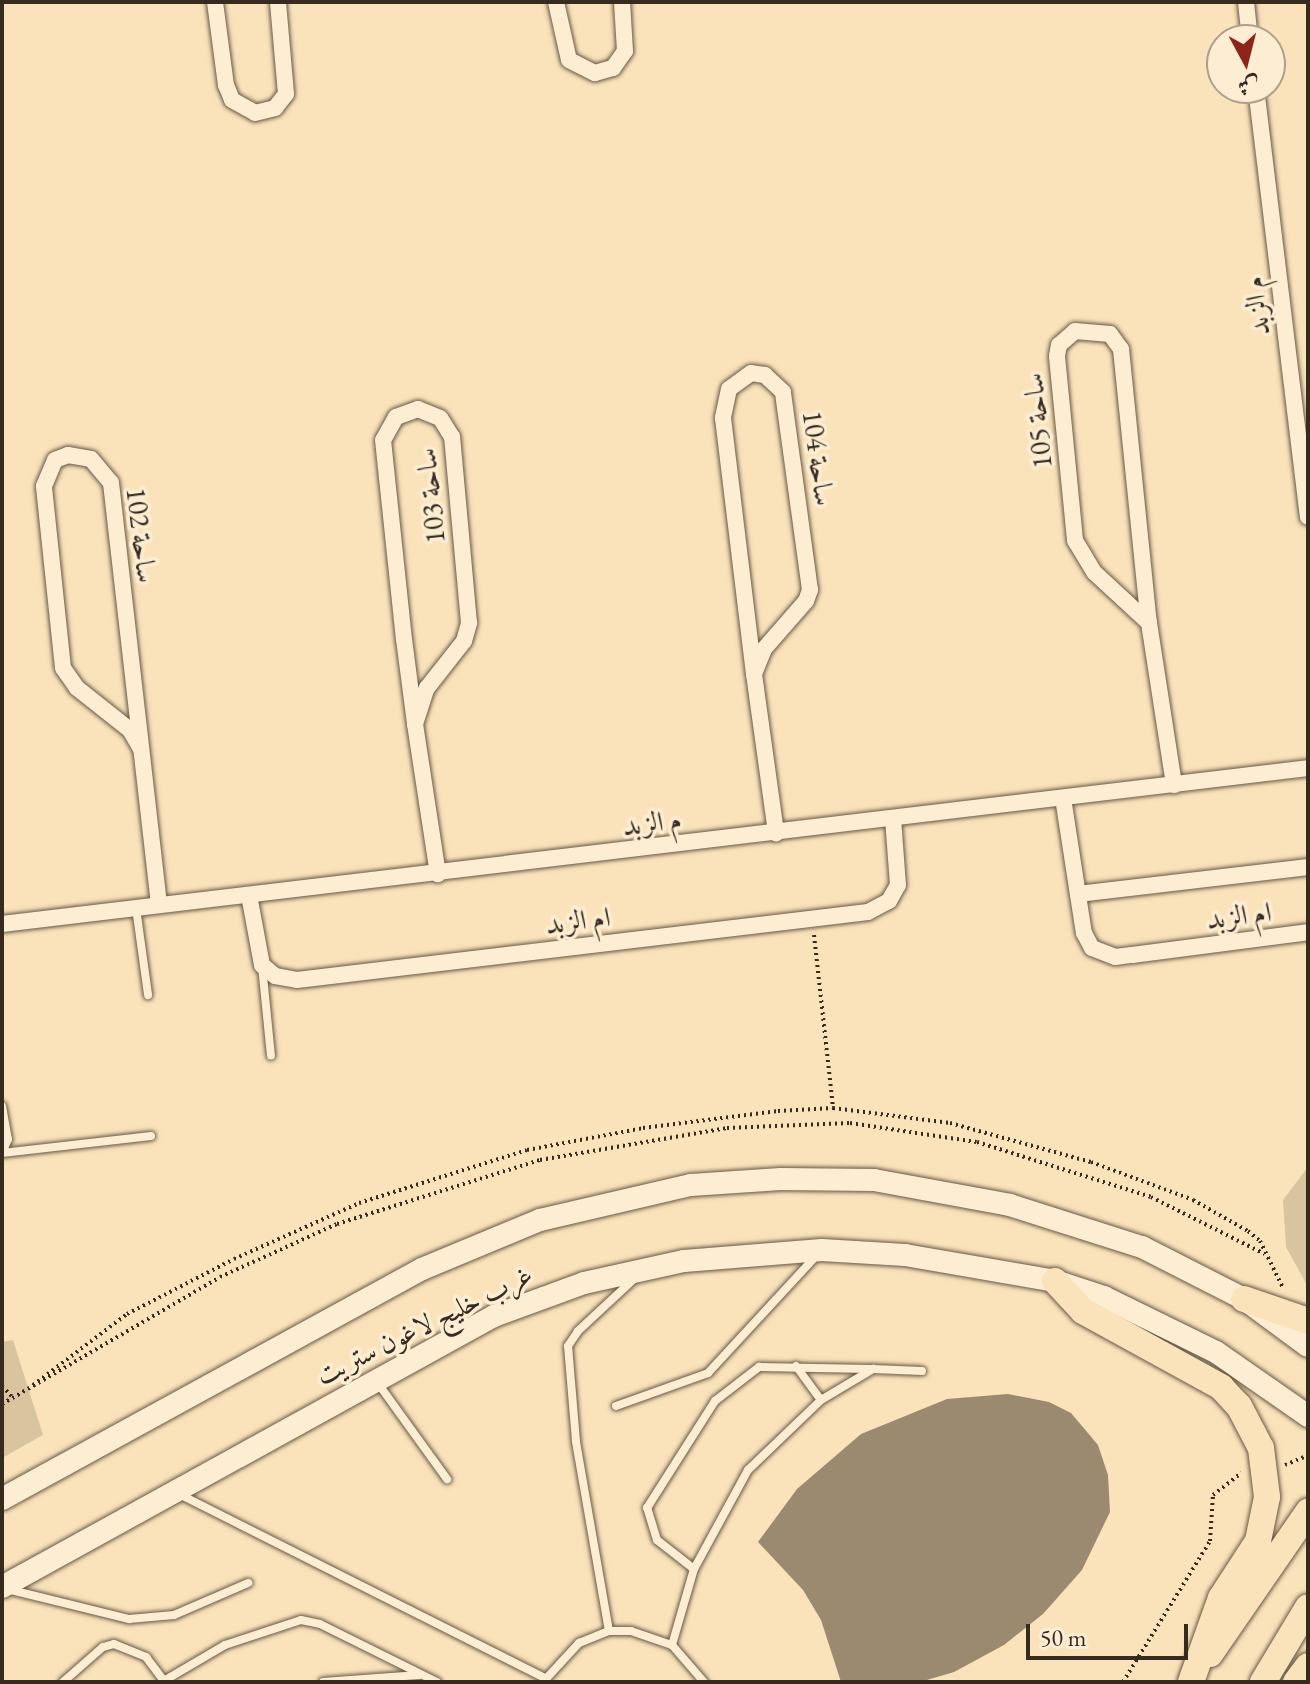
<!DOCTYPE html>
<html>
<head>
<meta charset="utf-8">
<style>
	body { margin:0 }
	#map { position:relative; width:1310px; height:1684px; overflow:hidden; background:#fae3bb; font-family:"EB Garamond",Amiri,serif }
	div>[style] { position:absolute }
	.green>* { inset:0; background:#d9c4a0 }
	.building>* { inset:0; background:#9c8a70 }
	.path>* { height:4px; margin-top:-2px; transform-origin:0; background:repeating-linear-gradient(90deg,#372a1f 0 2px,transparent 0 6px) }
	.roads { filter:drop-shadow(0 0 2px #685846) drop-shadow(0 0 2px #685846) }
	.service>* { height:8px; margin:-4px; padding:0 4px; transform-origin:4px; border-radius:4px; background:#fcedd3 }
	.minor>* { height:16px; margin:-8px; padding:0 8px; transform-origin:8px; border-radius:8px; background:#fcedd3 }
	.tertiary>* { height:22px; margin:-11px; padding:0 11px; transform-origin:11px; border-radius:11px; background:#fcedd3 }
	.primary>* { height:26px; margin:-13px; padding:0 13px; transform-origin:13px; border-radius:13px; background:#fae3bb }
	span { translate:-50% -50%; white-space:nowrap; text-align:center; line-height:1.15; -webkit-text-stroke:7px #fcedd3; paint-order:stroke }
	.street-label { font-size:28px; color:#372a1f }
	.frame { position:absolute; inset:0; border:4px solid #372a1f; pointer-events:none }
	.north { position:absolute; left:1206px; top:24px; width:80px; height:80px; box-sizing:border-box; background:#fcedd3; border:2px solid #ad9f8b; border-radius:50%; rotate:173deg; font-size:22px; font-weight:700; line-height:32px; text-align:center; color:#372a1f }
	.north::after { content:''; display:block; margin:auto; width:28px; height:36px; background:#8f2418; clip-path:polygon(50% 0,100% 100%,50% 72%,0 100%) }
	.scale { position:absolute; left:1026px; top:1624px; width:162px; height:36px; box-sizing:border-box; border:4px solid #372a1f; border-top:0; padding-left:10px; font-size:24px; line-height:28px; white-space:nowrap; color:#372a1f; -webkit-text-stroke:6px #fcedd3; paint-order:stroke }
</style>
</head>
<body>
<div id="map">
	<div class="green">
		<i style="clip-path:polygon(1308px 1167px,1308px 1287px,1286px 1247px,1283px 1200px)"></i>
		<i style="clip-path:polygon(13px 1340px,43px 1435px,2px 1458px,2px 1342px)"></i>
	</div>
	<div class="building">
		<i style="clip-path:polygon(1008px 1394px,1049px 1402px,1071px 1413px,1098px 1445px,1108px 1475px,1110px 1512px,1082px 1570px,1043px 1614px,1004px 1645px,954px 1672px,920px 1682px,841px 1682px,821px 1620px,803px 1590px,758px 1542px,797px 1489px,861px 1434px,947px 1399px)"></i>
	</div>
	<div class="path">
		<i style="left:814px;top:935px;width:174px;rotate:83.7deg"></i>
		<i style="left:33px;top:1385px;width:118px;rotate:-37.1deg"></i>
		<i style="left:127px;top:1314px;width:120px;rotate:-27.2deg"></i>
		<i style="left:234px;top:1259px;width:137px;rotate:-24.1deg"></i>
		<i style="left:359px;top:1203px;width:176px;rotate:-17.5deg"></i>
		<i style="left:527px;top:1150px;width:118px;rotate:-10.7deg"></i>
		<i style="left:643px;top:1128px;width:136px;rotate:-7.2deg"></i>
		<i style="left:778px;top:1111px;width:55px;rotate:-3.1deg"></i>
		<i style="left:833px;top:1108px;width:118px;rotate:7.3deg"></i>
		<i style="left:950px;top:1123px;width:146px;rotate:15.5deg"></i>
		<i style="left:1091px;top:1162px;width:109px;rotate:20.4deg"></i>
		<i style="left:1193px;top:1200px;width:63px;rotate:29.4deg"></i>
		<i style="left:1248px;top:1231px;width:16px;rotate:40deg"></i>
		<i style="left:1260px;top:1241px;width:52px;rotate:63.9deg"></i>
		<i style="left:2px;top:1386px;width:16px;rotate:47deg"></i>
		<i style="left:2px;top:1404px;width:252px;rotate:-30.2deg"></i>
		<i style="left:220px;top:1277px;width:128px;rotate:-24.4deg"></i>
		<i style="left:337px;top:1224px;width:213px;rotate:-17.5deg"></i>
		<i style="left:540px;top:1160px;width:190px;rotate:-9.7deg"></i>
		<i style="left:727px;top:1128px;width:123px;rotate:-2.3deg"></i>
		<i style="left:850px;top:1123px;width:128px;rotate:8.5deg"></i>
		<i style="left:977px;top:1142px;width:182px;rotate:17.5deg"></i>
		<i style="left:1151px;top:1197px;width:127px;rotate:26.6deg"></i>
		<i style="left:1285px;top:1465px;width:21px;rotate:-23deg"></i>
		<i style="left:1123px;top:1682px;width:166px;rotate:-58.3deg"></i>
		<i style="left:1210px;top:1541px;width:46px;rotate:-86.3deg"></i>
		<i style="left:1213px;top:1495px;width:36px;rotate:-38deg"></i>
	</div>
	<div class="roads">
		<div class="service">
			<i style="left:136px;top:908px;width:88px;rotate:82.1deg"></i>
			<i style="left:262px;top:966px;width:90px;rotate:84.3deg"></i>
			<i style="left:2px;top:1106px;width:34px;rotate:80deg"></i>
			<i style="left:8px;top:1139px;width:15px;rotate:113deg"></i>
			<i style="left:2px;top:1153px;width:150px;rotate:-6.5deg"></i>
			<i style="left:796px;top:1366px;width:42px;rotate:53.7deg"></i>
			<i style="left:377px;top:1382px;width:120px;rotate:54.2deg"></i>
			<i style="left:616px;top:1406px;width:98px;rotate:-19.7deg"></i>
			<i style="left:708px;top:1373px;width:161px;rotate:-47.3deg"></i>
			<i style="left:177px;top:1493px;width:412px;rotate:26.7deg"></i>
			<i style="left:694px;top:1569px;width:47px;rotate:-141.9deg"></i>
			<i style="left:657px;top:1540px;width:34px;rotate:-107deg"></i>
			<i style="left:647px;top:1508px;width:127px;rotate:-57.6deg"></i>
			<i style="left:715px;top:1401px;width:56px;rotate:-37.7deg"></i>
			<i style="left:759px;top:1367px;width:113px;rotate:1deg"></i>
			<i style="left:7px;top:1589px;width:126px;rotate:13.8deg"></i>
			<i style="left:129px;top:1619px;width:45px;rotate:-5.1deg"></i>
			<i style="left:174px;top:1615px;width:81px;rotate:-23.4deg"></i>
			<i style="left:609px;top:1631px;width:193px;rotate:-99.9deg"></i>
			<i style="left:576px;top:1441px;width:95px;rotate:-94.8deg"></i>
			<i style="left:568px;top:1346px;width:18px;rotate:-56deg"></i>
			<i style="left:578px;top:1331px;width:76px;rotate:-42.9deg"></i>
			<i style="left:672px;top:1645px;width:79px;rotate:-73.9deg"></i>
			<i style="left:694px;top:1569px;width:113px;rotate:-61.4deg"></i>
			<i style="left:748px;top:1470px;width:101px;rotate:-43.8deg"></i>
			<i style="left:821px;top:1400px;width:61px;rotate:-30.8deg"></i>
			<i style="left:873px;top:1369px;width:49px;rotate:2.3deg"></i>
			<i style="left:544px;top:1681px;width:52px;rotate:-47.4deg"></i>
			<i style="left:579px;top:1643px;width:32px;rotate:-22deg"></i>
			<i style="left:609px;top:1631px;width:22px"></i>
			<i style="left:631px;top:1631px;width:43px;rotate:18.9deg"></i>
			<i style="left:672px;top:1645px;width:49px;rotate:49.1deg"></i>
			<i style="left:63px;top:1682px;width:53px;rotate:-41.2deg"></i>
			<i style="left:103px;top:1647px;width:11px;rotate:-15deg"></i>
			<i style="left:114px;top:1644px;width:35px;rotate:22deg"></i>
			<i style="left:146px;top:1657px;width:31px;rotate:53deg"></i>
			<i style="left:162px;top:1682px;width:73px;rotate:-30.4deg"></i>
			<i style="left:225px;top:1645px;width:80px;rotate:-18.2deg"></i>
			<i style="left:301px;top:1620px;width:19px;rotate:12deg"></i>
			<i style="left:320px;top:1624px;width:131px;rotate:26.4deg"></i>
			<i style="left:323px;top:1682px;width:96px;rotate:-4.2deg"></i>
		</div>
		<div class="minor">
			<i style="left:215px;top:2px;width:84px;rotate:82.5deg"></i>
			<i style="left:226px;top:85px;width:16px;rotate:68deg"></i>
			<i style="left:232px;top:100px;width:26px;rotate:29deg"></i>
			<i style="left:255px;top:113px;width:21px;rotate:-14deg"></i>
			<i style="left:275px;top:108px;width:18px;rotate:-52deg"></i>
			<i style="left:286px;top:94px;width:92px;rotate:-95deg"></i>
			<i style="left:556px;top:2px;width:59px;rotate:77.4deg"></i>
			<i style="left:569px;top:60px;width:29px;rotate:27deg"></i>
			<i style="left:595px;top:73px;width:19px;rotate:-16deg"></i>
			<i style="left:613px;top:68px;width:21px;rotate:-55deg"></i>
			<i style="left:625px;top:51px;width:49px;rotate:-93.5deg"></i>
			<i style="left:1246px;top:2px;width:38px;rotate:84deg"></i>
			<i style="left:1256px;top:88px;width:432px;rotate:83.1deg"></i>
			<i style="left:1149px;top:623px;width:75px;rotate:-137.2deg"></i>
			<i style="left:1094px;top:572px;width:37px;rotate:-121deg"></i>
			<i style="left:1075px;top:540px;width:185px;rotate:-95.6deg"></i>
			<i style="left:1057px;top:356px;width:11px;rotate:-80deg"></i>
			<i style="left:1059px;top:345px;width:21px;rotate:-41deg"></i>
			<i style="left:1075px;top:331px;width:35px;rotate:5deg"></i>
			<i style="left:1110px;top:334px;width:19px;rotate:54deg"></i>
			<i style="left:1121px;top:349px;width:275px;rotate:84.2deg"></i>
			<i style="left:1149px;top:623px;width:164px;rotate:81.2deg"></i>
			<i style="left:754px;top:674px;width:27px;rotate:-68deg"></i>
			<i style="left:764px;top:649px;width:64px;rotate:-48.8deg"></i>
			<i style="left:806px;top:601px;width:12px;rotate:-70deg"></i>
			<i style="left:810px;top:590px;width:200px;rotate:-97.8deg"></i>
			<i style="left:783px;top:392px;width:25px;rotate:-137deg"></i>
			<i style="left:765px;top:375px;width:14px;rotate:-172deg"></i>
			<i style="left:751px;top:373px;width:27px;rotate:144deg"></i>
			<i style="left:729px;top:389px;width:30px;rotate:102deg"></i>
			<i style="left:723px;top:418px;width:258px;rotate:83.1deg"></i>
			<i style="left:754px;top:674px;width:161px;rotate:82.1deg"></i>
			<i style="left:415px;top:724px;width:38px;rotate:-72deg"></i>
			<i style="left:427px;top:688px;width:60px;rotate:-51.8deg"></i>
			<i style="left:464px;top:641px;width:19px;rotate:-74deg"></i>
			<i style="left:469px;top:623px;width:187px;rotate:-95.2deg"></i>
			<i style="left:452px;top:437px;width:22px;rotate:-122deg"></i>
			<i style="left:440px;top:418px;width:24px;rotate:-158deg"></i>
			<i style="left:418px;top:409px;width:23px;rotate:160deg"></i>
			<i style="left:396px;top:417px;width:26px;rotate:119deg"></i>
			<i style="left:383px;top:440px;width:200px;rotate:84deg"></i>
			<i style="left:404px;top:639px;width:86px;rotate:82.6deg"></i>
			<i style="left:415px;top:724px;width:152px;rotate:81.3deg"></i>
			<i style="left:141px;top:749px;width:22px;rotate:-120deg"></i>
			<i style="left:130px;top:730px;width:68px;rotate:-141.6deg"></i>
			<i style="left:77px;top:688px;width:24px;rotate:-125deg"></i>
			<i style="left:63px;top:668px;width:183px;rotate:-96deg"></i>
			<i style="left:44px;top:486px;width:28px;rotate:-67deg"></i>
			<i style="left:55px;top:460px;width:14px;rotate:-21deg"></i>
			<i style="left:68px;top:455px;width:23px;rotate:10deg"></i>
			<i style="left:91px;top:459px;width:31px;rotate:50deg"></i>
			<i style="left:111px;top:483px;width:424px;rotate:83.5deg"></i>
			<i style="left:1063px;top:798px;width:137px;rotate:81.2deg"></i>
			<i style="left:1084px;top:933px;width:17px;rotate:62deg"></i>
			<i style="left:1092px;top:948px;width:25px;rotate:21deg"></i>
			<i style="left:1115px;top:957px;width:17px;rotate:-7deg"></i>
			<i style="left:1132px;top:955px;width:177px;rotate:-7.4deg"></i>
			<i style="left:1078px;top:894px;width:232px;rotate:-6.7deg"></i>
			<i style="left:249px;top:895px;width:71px;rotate:79.5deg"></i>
			<i style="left:262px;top:965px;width:17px;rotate:40deg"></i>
			<i style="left:275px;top:976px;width:22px;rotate:10deg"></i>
			<i style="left:297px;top:980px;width:575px;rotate:-6.79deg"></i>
			<i style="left:868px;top:912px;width:24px;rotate:-28deg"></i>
			<i style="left:889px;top:901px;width:18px;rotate:-61deg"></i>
			<i style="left:898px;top:885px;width:66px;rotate:-94.3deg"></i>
			<i style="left:2px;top:924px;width:1315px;rotate:-6.81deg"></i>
		</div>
		<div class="tertiary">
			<i style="left:2px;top:1499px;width:479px;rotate:-28.7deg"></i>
			<i style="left:422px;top:1269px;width:128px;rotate:-22.6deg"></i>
			<i style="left:540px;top:1220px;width:155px;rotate:-13.1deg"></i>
			<i style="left:691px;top:1185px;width:90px;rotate:-3.8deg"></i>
			<i style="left:781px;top:1179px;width:93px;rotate:0.6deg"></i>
			<i style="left:874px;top:1180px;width:138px;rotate:10.4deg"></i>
			<i style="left:1010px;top:1205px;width:139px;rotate:17.7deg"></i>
			<i style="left:1142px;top:1247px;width:114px;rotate:27deg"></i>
			<i style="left:1244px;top:1299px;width:79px;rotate:36.3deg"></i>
			<i style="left:2px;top:1587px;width:562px;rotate:-28.85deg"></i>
			<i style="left:494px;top:1316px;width:96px;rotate:-20.1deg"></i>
			<i style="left:584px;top:1283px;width:102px;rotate:-12.4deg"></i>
			<i style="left:684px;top:1261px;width:138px;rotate:-4.6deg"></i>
			<i style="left:822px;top:1250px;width:83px;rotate:3.4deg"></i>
			<i style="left:905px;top:1255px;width:152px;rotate:9.8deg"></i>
			<i style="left:1055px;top:1281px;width:52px;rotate:18.1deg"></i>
			<i style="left:1104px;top:1297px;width:125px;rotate:26.2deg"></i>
			<i style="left:1216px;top:1352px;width:112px;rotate:34.8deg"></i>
		</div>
		<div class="primary">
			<i style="left:1055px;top:1281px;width:41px;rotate:47deg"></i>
			<i style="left:1083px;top:1311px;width:158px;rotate:28.8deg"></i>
			<i style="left:1221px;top:1387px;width:26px;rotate:47deg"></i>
			<i style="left:1239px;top:1406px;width:47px;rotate:62.4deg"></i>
			<i style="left:1261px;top:1448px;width:49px;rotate:83deg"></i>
			<i style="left:1267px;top:1497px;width:45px;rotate:101.6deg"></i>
			<i style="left:1258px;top:1541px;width:68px;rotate:123deg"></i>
			<i style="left:1221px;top:1598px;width:89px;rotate:109.7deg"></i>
			<i style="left:1244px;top:1299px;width:68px;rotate:19deg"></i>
			<i style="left:1210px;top:1654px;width:173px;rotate:-55.4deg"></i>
			<i style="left:1263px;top:1682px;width:87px;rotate:-59deg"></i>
			<i style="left:1296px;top:1682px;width:20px;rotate:-53deg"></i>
		</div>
	</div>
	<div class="street-label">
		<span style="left:1256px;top:306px;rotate:-97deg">م الزبد</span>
		<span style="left:1037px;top:421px;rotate:-96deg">ساحة 105</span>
		<span style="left:819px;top:458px;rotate:82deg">ساحة 104</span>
		<span style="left:430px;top:496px;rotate:-96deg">ساحة 103</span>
		<span style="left:142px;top:535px;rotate:83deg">ساحة 102</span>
		<span style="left:652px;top:822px;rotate:-7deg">م الزبد</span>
		<span style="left:1239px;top:915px;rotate:-7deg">ام الزبد</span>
		<span style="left:578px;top:920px;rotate:-7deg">ام الزبد</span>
		<span style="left:424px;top:1324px;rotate:-26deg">غرب خليج لاغون ستريت</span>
	</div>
	<div class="frame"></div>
	<div class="north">ش</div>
	<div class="scale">50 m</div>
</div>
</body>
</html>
